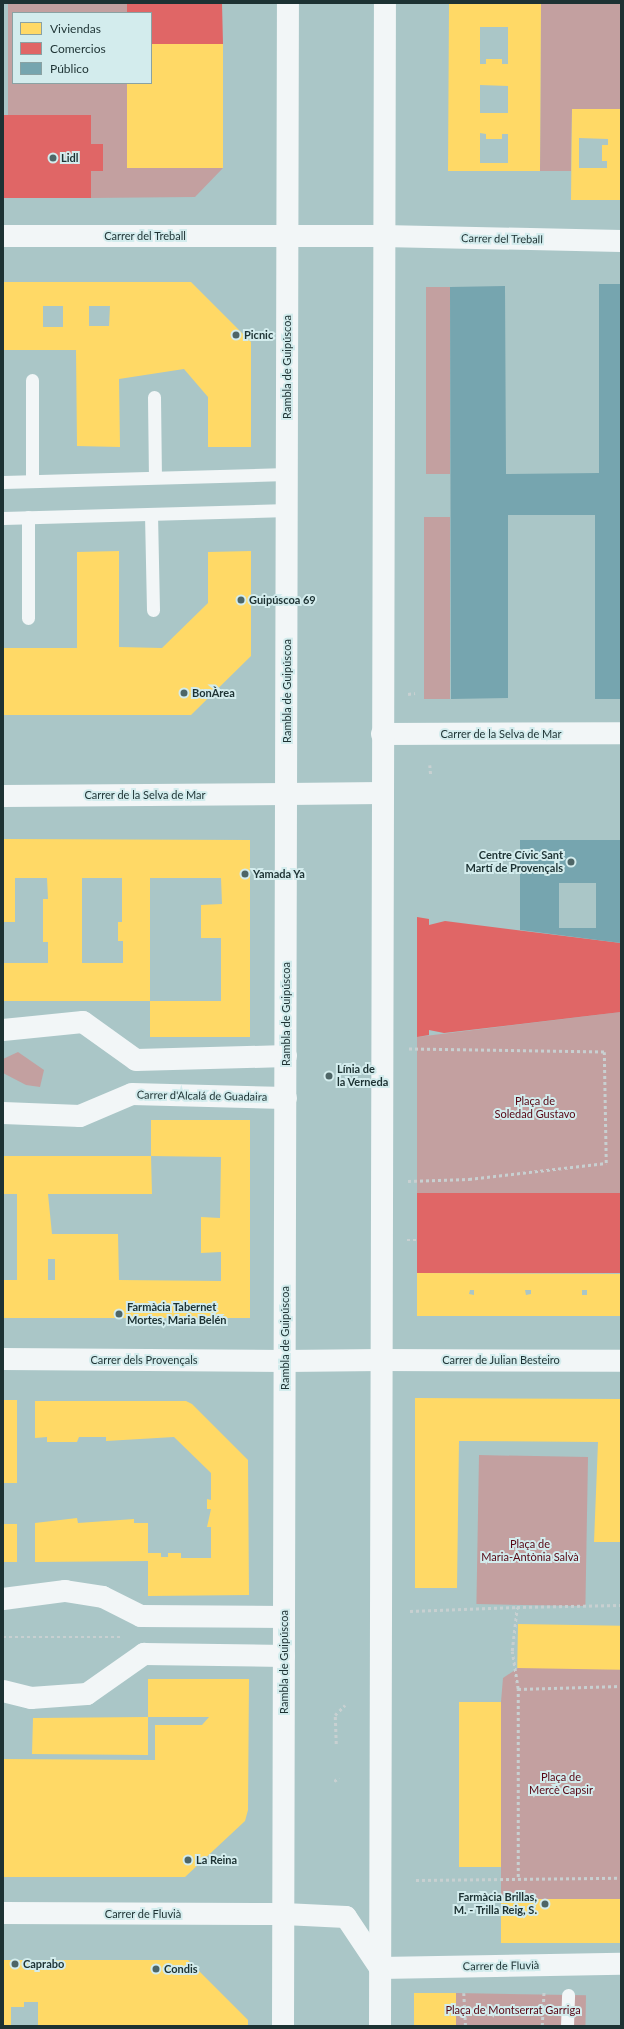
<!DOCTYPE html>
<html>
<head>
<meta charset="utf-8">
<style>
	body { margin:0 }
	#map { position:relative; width:624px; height:2029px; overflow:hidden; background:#aac6c7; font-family:Lato,sans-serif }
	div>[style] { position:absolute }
	.green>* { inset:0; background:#c3a0a0; transform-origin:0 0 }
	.homes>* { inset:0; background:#ffd966; transform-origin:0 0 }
	.shops>* { inset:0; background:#e06666; transform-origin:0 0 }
	.public>* { inset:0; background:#76a5af }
	.path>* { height:2.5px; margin-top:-1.25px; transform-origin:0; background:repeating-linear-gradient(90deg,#c8d0d1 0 3px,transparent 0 6px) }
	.lane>* { height:13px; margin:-6.5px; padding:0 6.5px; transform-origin:6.5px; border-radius:6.5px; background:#f2f6f7 }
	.street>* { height:22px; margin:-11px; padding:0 11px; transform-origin:11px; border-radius:11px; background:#f2f6f7 }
	.secondary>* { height:22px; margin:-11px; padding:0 11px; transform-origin:11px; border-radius:11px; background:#f2f6f7 }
	.dots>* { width:11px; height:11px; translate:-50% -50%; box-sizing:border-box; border:2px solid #d3eced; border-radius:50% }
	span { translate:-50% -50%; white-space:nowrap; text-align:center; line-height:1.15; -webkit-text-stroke:4px #d3eced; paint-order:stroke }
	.poi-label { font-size:11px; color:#1d3233; font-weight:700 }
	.left { translate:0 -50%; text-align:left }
	.right { translate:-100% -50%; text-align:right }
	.street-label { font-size:11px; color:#1d3233 }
	.park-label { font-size:11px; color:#570613 }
	.frame { position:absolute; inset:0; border:4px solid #1d3233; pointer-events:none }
	.legend { position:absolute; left:12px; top:12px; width:140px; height:72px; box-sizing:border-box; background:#d3eced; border:1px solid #8aa2a3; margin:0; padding:5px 7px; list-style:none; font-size:12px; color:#1d3233 }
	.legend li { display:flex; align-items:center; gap:8px; height:20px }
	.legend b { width:20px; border:1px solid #8aa2a3 }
</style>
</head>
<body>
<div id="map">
	<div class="green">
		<i style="clip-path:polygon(8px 3px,127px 3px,127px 13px,13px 13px,13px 83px,127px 83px,127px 168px,223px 168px,195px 197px,91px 198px,91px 171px,103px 171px,103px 144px,91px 144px,91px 115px,8px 115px)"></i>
		<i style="clip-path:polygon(541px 3px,621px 3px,621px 109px,572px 109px,571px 171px,540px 171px)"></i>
		<i style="left:426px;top:287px;width:24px;height:187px"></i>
		<i style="left:424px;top:517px;width:26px;height:182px"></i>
		<i style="clip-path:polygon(621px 1012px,621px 1194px,417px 1193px,417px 1037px)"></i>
		<i style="clip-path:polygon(18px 1052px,44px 1070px,40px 1087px,26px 1085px,3px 1073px,3px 1059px)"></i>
		<i style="left:588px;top:1457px;width:149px;height:109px;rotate:91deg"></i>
		<i style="clip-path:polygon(518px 1668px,621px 1668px,621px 1899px,501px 1899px,501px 1702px,503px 1678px)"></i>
		<i style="left:456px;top:1993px;width:130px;height:33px;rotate:1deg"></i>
	</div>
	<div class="homes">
		<i style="clip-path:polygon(evenodd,449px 3px,541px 3px,540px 171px,448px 171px,449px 3px,480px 27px,508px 27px,508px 64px,502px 64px,502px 59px,486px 59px,486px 64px,480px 64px,480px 27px,449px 3px,480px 85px,508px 86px,508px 113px,480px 113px,480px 85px,449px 3px,480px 133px,486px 134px,486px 139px,502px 139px,502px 134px,508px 134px,508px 163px,480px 163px,480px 133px)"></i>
		<i style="clip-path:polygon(151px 44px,223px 44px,223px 168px,127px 168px,127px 83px,151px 83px)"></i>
		<i style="clip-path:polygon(evenodd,572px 109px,621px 109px,621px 200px,571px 200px,572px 109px,579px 138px,608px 139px,608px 145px,602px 145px,602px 161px,607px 161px,607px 168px,579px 168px,579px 138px)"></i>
		<i style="clip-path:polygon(evenodd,3px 282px,191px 282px,251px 342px,251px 447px,208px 447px,208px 397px,184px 369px,119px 379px,120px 447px,77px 446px,76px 350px,3px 350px,3px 282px,43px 306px,63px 306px,63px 327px,43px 327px,43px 306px,3px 282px,89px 306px,110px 306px,109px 326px,89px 326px,89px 306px)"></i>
		<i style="clip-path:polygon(119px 551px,119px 647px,162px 648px,208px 603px,208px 552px,251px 551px,251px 656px,191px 715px,3px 715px,3px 648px,77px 648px,77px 552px)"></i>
		<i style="clip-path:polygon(evenodd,3px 839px,250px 840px,250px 1037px,150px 1037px,150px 1001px,3px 1001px,3px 963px,48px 963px,48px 942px,43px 942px,43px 899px,48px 899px,47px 878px,15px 878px,15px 922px,3px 922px,3px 839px,82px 878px,122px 878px,122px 922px,118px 922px,118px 941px,123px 941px,123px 963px,82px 963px,82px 878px,3px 839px,150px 878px,221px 878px,222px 904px,201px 905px,201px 938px,221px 938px,221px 1001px,150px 1001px,150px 878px)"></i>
		<i style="clip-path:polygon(evenodd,151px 1120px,250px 1120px,250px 1318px,3px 1318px,3px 1280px,17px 1280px,17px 1194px,3px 1194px,3px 1156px,151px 1156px,151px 1120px,151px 1156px,221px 1157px,220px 1218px,201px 1217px,201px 1253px,221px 1252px,221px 1281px,119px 1280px,118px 1234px,52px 1234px,48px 1194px,152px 1194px,151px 1156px,151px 1120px,48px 1259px,55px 1259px,55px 1280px,48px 1280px,48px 1259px)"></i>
		<i style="clip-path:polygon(evenodd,417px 1273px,621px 1274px,621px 1316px,417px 1316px,417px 1273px,470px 1290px,474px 1290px,474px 1295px,469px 1294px,470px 1290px,417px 1273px,525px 1290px,531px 1290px,531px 1294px,526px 1295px,525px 1290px,417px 1273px,582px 1290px,587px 1290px,587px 1295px,582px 1295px,582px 1290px)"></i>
		<i style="clip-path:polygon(415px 1398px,621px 1399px,621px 1542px,594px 1542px,598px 1442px,459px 1441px,457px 1588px,415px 1588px)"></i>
		<i style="left:3px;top:1400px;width:14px;height:83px"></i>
		<i style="clip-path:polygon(35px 1401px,186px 1401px,192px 1404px,248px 1460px,249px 1595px,148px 1596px,148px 1561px,35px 1562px,35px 1523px,77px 1518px,78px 1523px,134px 1519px,134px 1523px,148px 1523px,148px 1553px,161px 1553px,161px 1557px,168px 1557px,168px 1553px,181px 1553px,181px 1558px,211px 1558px,211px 1527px,207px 1527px,211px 1509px,207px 1509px,207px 1499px,211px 1500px,211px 1473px,174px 1437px,106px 1441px,106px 1437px,79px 1437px,77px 1442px,47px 1442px,47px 1437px,35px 1438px)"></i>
		<i style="left:3px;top:1524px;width:14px;height:38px"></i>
		<i style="left:518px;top:1624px;width:103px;height:44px;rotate:1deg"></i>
		<i style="clip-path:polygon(148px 1679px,249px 1679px,248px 1810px,245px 1821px,185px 1877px,3px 1877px,3px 1759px,155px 1760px,155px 1725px,202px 1725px,209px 1717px,148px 1717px,148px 1755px,32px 1754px,33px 1718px,148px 1717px)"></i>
		<i style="left:459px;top:1702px;width:42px;height:165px"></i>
		<i style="left:501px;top:1899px;width:120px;height:44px"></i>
		<i style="clip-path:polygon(3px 1960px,188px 1960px,248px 2020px,248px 2026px,38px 2026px,38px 2002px,24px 2002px,24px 2007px,11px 2007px,11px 2026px,3px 2026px)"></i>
		<i style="left:414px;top:1993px;width:42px;height:33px"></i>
	</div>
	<div class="shops">
		<i style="clip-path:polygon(127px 3px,222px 3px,223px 44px,151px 44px,151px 13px,127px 13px)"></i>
		<i style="clip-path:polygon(3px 115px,91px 115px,91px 144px,103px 144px,103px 171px,91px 171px,91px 198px,3px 198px)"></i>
		<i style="clip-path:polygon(417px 917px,429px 919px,429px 925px,445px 921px,621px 943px,621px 1012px,444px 1033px,429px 1030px,429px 1035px,417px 1037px)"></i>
		<i style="left:417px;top:1193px;width:204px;height:80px"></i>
	</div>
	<div class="public">
		<i style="clip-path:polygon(599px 284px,621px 284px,621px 699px,595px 699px,595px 515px,508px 515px,508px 698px,451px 699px,450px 287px,505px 286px,506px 474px,599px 473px)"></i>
		<i style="clip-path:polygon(evenodd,520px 840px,621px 840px,621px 943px,520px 930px,520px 840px,559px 883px,596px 883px,596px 928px,559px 928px,559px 883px)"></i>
	</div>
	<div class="path">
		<i style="left:408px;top:694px;width:7px;rotate:-8deg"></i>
		<i style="left:430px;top:765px;width:11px;rotate:85deg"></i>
		<i style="left:408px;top:1181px;width:61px;rotate:-1.9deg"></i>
		<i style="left:469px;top:1179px;width:138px;rotate:-6.7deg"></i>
		<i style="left:606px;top:1163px;width:111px;rotate:-91deg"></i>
		<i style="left:604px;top:1052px;width:195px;rotate:-179.1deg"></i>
		<i style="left:407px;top:1240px;width:10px"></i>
		<i style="left:410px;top:1611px;width:107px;rotate:-2.1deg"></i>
		<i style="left:3px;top:1637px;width:119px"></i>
		<i style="left:518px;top:1689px;width:103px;rotate:-1.7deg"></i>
		<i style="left:336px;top:1744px;width:29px;rotate:-92deg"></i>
		<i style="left:335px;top:1715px;width:14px;rotate:-45deg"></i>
		<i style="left:334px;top:1781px;width:6px;rotate:-31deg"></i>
		<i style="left:518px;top:1877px;width:188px;rotate:-90deg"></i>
		<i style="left:518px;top:1689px;width:38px;rotate:-99deg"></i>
		<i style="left:512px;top:1651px;width:44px;rotate:-83.5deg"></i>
		<i style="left:517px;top:1607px;width:104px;rotate:-1.1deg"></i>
		<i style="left:416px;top:1880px;width:205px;rotate:-0.6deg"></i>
		<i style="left:464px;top:1993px;width:33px;rotate:87deg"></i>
		<i style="left:542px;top:2026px;width:35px;rotate:-87deg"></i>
	</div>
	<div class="lane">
		<i style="left:32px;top:380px;width:101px;rotate:90deg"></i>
		<i style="left:154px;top:397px;width:80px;rotate:89.3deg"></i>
		<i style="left:3px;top:482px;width:284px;rotate:-1.6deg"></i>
		<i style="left:151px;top:514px;width:96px;rotate:88.8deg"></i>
		<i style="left:28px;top:517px;width:101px;rotate:90deg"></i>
		<i style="left:3px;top:518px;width:285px;rotate:-1.6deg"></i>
		<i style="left:567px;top:2026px;width:31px;rotate:-88deg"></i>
	</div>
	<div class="street">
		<i style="left:3px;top:236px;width:284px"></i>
		<i style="left:383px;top:236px;width:238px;rotate:1.2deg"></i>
		<i style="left:382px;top:734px;width:239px;rotate:-0.2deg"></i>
		<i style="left:3px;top:796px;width:284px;rotate:-0.4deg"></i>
		<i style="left:3px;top:1030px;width:80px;rotate:-5.7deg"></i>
		<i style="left:83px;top:1022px;width:65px;rotate:35.6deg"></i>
		<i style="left:136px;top:1060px;width:150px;rotate:-1.5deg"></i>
		<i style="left:3px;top:1113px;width:77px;rotate:2.2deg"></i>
		<i style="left:80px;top:1116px;width:56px;rotate:-22.9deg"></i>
		<i style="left:132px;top:1094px;width:154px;rotate:1.5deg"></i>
		<i style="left:3px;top:1359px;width:282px;rotate:0.4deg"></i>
		<i style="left:381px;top:1360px;width:240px;rotate:0.2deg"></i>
		<i style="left:3px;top:1599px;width:63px;rotate:-7.4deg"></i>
		<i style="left:65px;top:1591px;width:38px;rotate:9deg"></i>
		<i style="left:103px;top:1597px;width:42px;rotate:26.6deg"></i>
		<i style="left:141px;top:1616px;width:143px;rotate:0.4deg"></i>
		<i style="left:3px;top:1691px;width:29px;rotate:14deg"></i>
		<i style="left:31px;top:1698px;width:56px;rotate:-4.1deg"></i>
		<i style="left:87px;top:1694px;width:70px;rotate:-35.1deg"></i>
		<i style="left:144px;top:1654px;width:140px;rotate:0.8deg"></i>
		<i style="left:3px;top:1913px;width:281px;rotate:0.2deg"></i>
		<i style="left:380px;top:1968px;width:241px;rotate:-1deg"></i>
	</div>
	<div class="secondary">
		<i style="left:287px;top:236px;width:96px"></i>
		<i style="left:287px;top:794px;width:95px;rotate:-0.6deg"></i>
		<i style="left:285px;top:1361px;width:96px;rotate:-0.6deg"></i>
		<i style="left:284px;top:1914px;width:62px;rotate:2.8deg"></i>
		<i style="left:346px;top:1917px;width:61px;rotate:56.3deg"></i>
		<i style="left:283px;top:2026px;width:2023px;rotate:-89.86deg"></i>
		<i style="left:380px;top:2026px;width:2023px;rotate:-89.86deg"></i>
	</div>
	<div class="dots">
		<i style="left:53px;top:158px;background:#4e6667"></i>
		<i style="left:236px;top:335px;background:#4e6667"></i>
		<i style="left:241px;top:600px;background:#4e6667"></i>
		<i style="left:184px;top:693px;background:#4e6667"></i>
		<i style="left:571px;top:862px;background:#4e6667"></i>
		<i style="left:245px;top:874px;background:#4e6667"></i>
		<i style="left:329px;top:1076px;background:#4e6667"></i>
		<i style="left:119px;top:1314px;background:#4e6667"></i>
		<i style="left:188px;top:1860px;background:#4e6667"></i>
		<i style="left:545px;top:1904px;background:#4e6667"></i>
		<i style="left:15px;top:1964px;background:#4e6667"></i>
		<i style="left:156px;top:1969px;background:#4e6667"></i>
	</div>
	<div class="poi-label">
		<span class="left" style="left:61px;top:158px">Lidl</span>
		<span class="left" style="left:244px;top:335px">Picnic</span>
		<span class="left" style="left:249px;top:600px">Guipúscoa 69</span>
		<span class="left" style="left:192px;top:693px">BonÀrea</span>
		<span class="right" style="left:563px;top:862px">Centre Cívic Sant<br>Martí de Provençals</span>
		<span class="left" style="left:253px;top:874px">Yamada Ya</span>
		<span class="left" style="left:337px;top:1076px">Línia de<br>la Verneda</span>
		<span class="left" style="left:127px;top:1314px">Farmàcia Tabernet<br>Mortes, Maria Belén</span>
		<span class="left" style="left:196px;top:1860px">La Reina</span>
		<span class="right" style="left:537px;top:1904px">Farmàcia Brillas,<br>M. - Trilla Reig, S.</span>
		<span class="left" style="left:23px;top:1964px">Caprabo</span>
		<span class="left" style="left:164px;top:1969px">Condis</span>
	</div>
	<div class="street-label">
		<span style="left:145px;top:236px">Carrer del Treball</span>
		<span style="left:502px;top:239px;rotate:1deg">Carrer del Treball</span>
		<span style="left:287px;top:367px;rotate:-90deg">Rambla de Guipúscoa</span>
		<span style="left:287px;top:691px;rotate:-90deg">Rambla de Guipúscoa</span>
		<span style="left:501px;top:734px">Carrer de la Selva de Mar</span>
		<span style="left:145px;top:795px">Carrer de la Selva de Mar</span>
		<span style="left:286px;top:1014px;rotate:-90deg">Rambla de Guipúscoa</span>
		<span style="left:202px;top:1096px;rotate:1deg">Carrer d'Alcalá de Guadaira</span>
		<span style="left:285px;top:1338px;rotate:-90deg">Rambla de Guipúscoa</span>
		<span style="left:144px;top:1360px">Carrer dels Provençals</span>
		<span style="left:501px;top:1360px">Carrer de Julian Besteiro</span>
		<span style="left:284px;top:1662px;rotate:-90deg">Rambla de Guipúscoa</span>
		<span style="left:143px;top:1914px">Carrer de Fluvià</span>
		<span style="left:501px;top:1966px;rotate:-1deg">Carrer de Fluvià</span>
	</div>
	<div class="park-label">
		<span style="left:535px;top:1108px">Plaça de<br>Soledad Gustavo</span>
		<span style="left:530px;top:1551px">Plaça de<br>Maria-Antònia Salvà</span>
		<span style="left:561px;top:1784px">Plaça de<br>Mercè Capsir</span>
		<span style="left:513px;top:2010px">Plaça de Montserrat Garriga</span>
	</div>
	<div class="frame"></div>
	<ul class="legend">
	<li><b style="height:11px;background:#ffd966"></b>Viviendas</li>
	<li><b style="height:11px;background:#e06666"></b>Comercios</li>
	<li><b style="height:11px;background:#76a5af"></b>Público</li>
	</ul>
</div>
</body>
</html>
